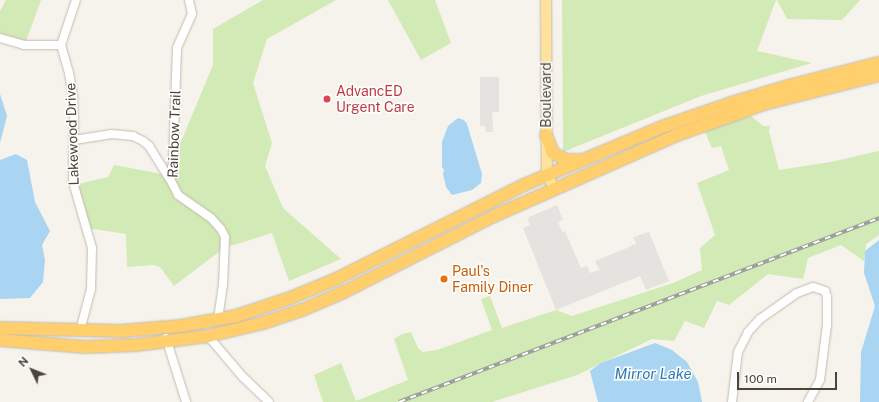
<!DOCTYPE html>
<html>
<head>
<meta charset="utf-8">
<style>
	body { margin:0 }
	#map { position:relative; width:879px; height:402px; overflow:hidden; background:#f6f3ec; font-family:"Public Sans",sans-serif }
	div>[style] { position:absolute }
	.green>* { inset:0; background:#d2eab5 }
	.parking>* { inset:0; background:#e5e3e0 }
	.water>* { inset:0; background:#a9d4f2 }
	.roads { filter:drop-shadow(0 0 1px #c2bbae) drop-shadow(0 0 1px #c2bbae) }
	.minor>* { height:8px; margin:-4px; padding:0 4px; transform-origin:4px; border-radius:4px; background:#fff }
	.major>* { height:10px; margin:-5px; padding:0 5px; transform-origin:5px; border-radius:5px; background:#ffe39c }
	.highway>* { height:12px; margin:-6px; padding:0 6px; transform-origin:6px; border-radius:6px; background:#ffcf6e }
	.rail>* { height:3.5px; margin-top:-1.75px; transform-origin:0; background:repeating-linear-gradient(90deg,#fff 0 6px,#9a9a9a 0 12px); box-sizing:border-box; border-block:1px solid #9a9a9a }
	.dots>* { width:11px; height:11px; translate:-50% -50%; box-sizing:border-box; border:2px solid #fff; border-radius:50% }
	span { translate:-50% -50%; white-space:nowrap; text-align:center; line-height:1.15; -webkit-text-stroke:3px #fff; paint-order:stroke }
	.health-label { font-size:14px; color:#be3a42 }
	.left { translate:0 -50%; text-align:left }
	.street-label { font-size:14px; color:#4b4439 }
	.food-label { font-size:14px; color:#c56008 }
	.water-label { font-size:15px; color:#2e7ab2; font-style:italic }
	.north { position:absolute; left:12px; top:350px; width:40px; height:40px; -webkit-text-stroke:3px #fff; paint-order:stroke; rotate:313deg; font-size:11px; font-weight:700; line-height:16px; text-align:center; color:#4b4439 }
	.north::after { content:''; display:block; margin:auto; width:14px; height:18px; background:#4b4439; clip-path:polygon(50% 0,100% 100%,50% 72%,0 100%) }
	.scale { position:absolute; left:737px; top:372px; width:100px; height:18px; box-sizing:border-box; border:2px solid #4b4439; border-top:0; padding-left:5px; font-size:12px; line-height:14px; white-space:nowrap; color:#4b4439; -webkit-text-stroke:3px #fff; paint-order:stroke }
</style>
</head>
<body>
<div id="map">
	<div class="green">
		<i style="clip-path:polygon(6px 0,41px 0,26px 41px,0 33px,0 11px)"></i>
		<i style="clip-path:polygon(263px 0,336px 0,267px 39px,253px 83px,272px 143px,265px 166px,283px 208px,341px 259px,289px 281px,272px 233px,224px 248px,174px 286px,160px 267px,153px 265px,127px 267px,126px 234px,87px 228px,73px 185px,108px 177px,114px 165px,167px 175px,213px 65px,213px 29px)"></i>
		<i style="clip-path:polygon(388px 0,435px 0,451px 43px,421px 60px)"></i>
		<i style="clip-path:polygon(562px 0,776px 0,757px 51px,812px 63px,701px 96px,563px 152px)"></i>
		<i style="clip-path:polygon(777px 0,860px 0,842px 20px,787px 19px)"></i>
		<i style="clip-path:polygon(751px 116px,763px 126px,770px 126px,769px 131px,779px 170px,831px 162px,879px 151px,879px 235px,866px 244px,864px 261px,841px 245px,808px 258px,803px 279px,768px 274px,729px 305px,717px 301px,704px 328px,685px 321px,674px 341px,652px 339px,577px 375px,492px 402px,323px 402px,314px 375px,341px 363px,356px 401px,408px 380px,394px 339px,402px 334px,411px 332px,418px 348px,423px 352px,437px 350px,492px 330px,481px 299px,490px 296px,502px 328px,556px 310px,572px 316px,673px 283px,702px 270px,700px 248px,715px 235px,697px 183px,729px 170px,721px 146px,712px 148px,705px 132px,731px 121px)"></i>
	</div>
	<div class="parking">
		<i style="clip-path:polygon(480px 77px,499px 77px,499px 112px,492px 112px,493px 132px,486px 132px,485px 126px,480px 126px)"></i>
		<i style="clip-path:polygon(557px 205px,563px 220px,558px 222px,562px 232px,565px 231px,581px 268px,587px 266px,590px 273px,599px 270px,595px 261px,632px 246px,631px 242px,633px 245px,636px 244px,633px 237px,649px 232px,669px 281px,646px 290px,640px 276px,556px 310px,523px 228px,530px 225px,527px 218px)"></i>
	</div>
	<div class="water">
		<i style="clip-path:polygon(0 94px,7px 116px,0 143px)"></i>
		<i style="clip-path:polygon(458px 118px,464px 120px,467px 124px,482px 174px,481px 183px,472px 190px,452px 195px,446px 187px,443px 174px,444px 170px,442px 167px,442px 142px,448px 126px)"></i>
		<i style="clip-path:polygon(16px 154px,27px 160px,35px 202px,50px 231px,42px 245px,45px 260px,43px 282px,30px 298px,0 299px,0 160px)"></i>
		<i style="clip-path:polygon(879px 240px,879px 402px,860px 402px,861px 352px,875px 306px,864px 273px,865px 251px)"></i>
		<i style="clip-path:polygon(655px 343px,672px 350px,687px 362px,698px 382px,702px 402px,598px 402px,590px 371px,601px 363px)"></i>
	</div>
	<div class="roads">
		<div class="minor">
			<i style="left:189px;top:0;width:14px;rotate:78deg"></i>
			<i style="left:192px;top:14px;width:37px;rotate:114deg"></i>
			<i style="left:177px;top:48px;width:114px;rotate:92deg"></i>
			<i style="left:173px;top:162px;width:17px;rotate:100deg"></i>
			<i style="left:170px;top:179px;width:18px;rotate:63deg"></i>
			<i style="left:178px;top:195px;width:40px;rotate:34.9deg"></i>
			<i style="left:211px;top:218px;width:15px;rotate:48deg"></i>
			<i style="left:221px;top:229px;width:9px;rotate:63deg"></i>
			<i style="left:225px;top:237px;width:47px;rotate:92.4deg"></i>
			<i style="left:223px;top:284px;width:35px;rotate:98deg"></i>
			<i style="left:0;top:38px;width:25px;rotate:16deg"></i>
			<i style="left:24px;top:45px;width:37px"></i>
			<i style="left:61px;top:45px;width:29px;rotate:74deg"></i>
			<i style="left:69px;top:73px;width:22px;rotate:80deg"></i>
			<i style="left:73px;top:95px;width:25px;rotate:88deg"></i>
			<i style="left:74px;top:120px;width:62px;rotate:90.9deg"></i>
			<i style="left:73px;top:182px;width:69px;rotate:73.9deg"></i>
			<i style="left:92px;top:248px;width:41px;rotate:91.4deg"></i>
			<i style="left:91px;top:289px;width:43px;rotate:104.7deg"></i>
			<i style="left:61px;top:45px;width:47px;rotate:-71.6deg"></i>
			<i style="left:74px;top:140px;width:37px;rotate:-9deg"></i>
			<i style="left:111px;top:134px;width:22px;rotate:5deg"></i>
			<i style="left:133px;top:136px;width:11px;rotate:27deg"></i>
			<i style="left:143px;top:141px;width:8px;rotate:40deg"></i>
			<i style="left:149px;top:146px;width:39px;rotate:58deg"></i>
			<i style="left:208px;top:336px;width:52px;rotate:49.6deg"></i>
			<i style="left:242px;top:376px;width:37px;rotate:44deg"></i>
			<i style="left:166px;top:338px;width:67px;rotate:72.6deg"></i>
			<i style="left:732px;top:402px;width:50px;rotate:-83.2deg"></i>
			<i style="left:738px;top:352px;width:22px;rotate:-63deg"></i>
			<i style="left:748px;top:332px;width:18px;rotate:-47deg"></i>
			<i style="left:760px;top:319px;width:45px;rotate:-35.1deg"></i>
			<i style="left:797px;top:293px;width:17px;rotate:-21deg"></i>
			<i style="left:813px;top:287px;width:13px;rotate:18deg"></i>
			<i style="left:825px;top:291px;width:6px;rotate:72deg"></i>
			<i style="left:827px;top:297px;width:28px;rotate:90deg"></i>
			<i style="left:827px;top:325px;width:55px;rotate:97.3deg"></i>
			<i style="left:820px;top:380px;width:25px;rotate:119deg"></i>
		</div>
		<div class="major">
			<i style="left:546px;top:0;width:176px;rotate:89.7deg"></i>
			<i style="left:547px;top:176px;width:15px;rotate:58deg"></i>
		</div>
		<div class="highway">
			<i style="left:546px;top:135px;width:19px;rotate:69deg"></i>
			<i style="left:553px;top:153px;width:15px;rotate:28deg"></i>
			<i style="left:566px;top:160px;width:13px"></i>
			<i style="left:0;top:328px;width:121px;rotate:1.4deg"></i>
			<i style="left:121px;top:331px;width:60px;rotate:-4.8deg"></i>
			<i style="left:181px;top:326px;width:56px;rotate:-10.3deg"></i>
			<i style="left:236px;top:316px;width:57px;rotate:-18.4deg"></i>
			<i style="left:290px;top:298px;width:50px;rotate:-22.4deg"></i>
			<i style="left:336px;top:279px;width:212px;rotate:-26.6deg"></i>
			<i style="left:526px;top:184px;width:144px;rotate:-22.8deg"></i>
			<i style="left:659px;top:128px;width:76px;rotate:-19.1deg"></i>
			<i style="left:731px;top:103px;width:59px;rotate:-16.6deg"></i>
			<i style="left:788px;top:86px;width:94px;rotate:-14.2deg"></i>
			<i style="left:0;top:340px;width:86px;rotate:4.7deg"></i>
			<i style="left:86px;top:347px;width:50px;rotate:-2.3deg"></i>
			<i style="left:136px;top:345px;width:73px;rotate:-7.1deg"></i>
			<i style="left:208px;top:336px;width:57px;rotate:-13.3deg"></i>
			<i style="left:263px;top:323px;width:41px;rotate:-18.4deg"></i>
			<i style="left:302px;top:310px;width:46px;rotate:-23.2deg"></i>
			<i style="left:344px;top:292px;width:168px;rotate:-26.9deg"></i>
			<i style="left:494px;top:216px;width:200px;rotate:-23.9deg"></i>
			<i style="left:677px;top:135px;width:92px;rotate:-19.6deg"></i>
			<i style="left:764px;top:104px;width:119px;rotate:-14.2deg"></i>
		</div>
	</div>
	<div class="rail">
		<i style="left:399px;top:402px;width:514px;rotate:-20.97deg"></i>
	</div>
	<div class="dots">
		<i style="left:327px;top:99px;background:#e0444e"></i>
		<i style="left:444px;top:279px;background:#e8710a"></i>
	</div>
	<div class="health-label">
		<span class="left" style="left:336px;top:99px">AdvancED<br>Urgent Care</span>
	</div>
	<div class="street-label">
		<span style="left:546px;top:95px;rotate:-90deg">Boulevard</span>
		<span style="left:72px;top:134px;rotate:-92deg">Lakewood Drive</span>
		<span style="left:174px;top:134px;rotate:-88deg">Rainbow Trail</span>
	</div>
	<div class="food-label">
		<span class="left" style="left:452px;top:279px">Paul's<br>Family Diner</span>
	</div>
	<div class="water-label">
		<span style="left:653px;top:374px">Mirror Lake</span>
	</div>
	<div class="north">N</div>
	<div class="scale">100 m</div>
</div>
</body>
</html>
